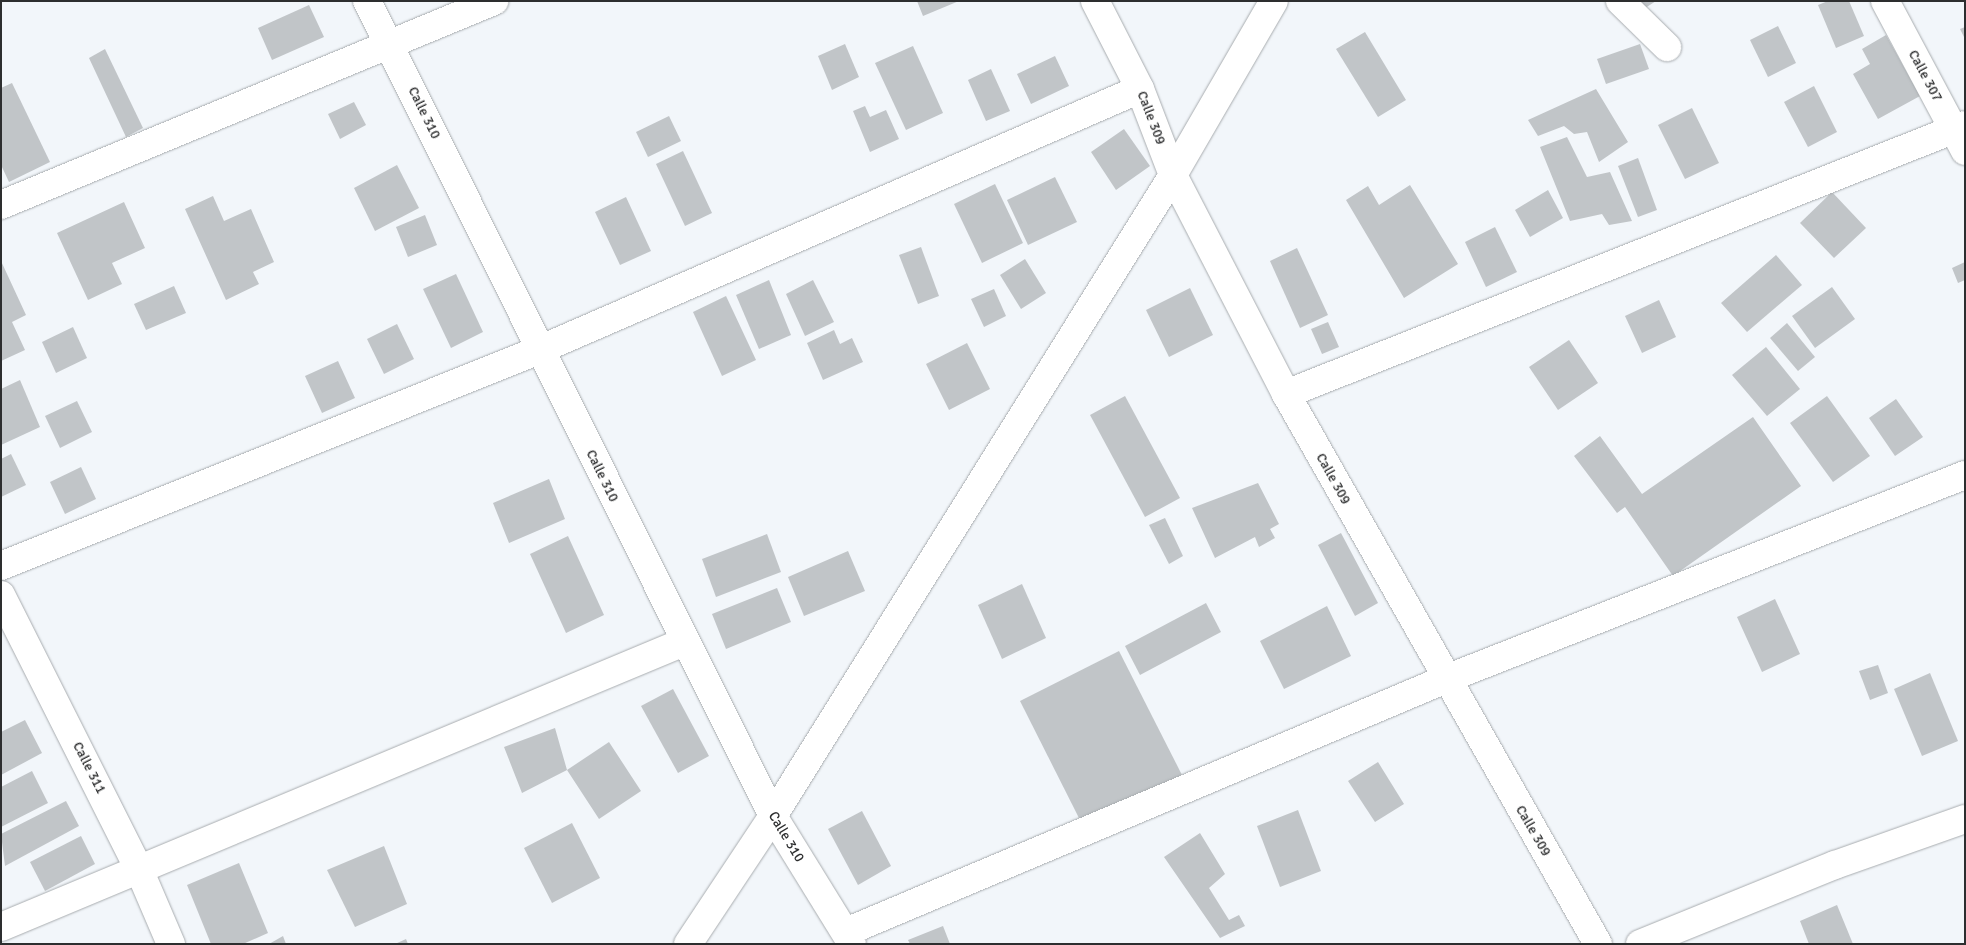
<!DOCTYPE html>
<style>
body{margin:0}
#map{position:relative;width:1966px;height:945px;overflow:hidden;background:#f2f6fa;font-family:Signika,sans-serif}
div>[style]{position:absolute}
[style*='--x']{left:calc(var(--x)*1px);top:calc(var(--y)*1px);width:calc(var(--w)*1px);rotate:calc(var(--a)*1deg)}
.building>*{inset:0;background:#c1c5c8}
.roads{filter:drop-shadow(0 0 1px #a8acaf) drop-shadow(0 0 1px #a8acaf)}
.minor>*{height:28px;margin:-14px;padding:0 14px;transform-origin:14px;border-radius:14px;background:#fff}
.tertiary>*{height:28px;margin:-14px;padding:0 14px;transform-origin:14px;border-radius:14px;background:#fff}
span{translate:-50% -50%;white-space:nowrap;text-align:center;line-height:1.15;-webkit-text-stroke:4.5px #fff;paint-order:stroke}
.street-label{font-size:14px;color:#2d2e2f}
.frame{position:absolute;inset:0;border:2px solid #2d2e2f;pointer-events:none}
</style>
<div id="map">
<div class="building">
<div style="clip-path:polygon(917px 1px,959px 1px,923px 16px)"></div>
<div style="clip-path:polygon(1632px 1px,1656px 1px,1639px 12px)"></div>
<div style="clip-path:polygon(1828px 1px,1849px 1px,1864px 36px,1836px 48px,1818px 5px)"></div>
<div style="clip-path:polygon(309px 5px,324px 37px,272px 60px,258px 28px)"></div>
<div style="clip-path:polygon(1778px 26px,1796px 63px,1768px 77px,1750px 40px)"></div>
<div style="clip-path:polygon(1965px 27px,1965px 39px,1960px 29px)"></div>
<div style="clip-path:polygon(1365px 32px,1406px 100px,1378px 117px,1336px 49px)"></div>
<div style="clip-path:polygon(1886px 35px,1920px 96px,1878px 119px,1853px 74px,1870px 64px,1862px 49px)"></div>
<div style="clip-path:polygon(845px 44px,859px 77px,832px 90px,818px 56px)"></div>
<div style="clip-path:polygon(1640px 44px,1649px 69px,1606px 84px,1597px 59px)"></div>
<div style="clip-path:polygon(913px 46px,943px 113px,906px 130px,875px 63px)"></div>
<div style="clip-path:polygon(105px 49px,143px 128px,126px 137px,89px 58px)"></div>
<div style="clip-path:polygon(1055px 56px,1069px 86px,1031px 104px,1017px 74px)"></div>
<div style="clip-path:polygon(991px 69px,1010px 111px,986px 121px,968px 80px)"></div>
<div style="clip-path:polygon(12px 83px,50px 162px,9px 182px,1px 165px,1px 88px)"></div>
<div style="clip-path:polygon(1814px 86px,1837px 132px,1808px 147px,1784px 102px)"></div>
<div style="clip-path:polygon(1596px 89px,1628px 142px,1599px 162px,1587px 132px,1574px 134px,1564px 126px,1538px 136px,1528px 120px)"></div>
<div style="clip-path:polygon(354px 102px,366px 125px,340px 139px,328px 114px)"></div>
<div style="clip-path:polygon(865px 106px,870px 117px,886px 110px,899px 139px,870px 152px,853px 111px)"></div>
<div style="clip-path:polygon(1692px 108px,1719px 163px,1685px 179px,1658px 125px)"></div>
<div style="clip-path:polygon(669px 116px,681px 141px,648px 157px,636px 132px)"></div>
<div style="clip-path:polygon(1124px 129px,1150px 166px,1116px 190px,1091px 152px)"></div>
<div style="clip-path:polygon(1567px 137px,1587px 177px,1610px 172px,1632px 221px,1609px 225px,1602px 214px,1570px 221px,1540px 147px)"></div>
<div style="clip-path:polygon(683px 151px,712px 213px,685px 226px,656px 164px)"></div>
<div style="clip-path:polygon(1638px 158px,1657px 210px,1638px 217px,1618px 166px)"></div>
<div style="clip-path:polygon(397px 165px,419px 208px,375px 231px,354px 188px)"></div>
<div style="clip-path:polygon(1055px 177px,1077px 222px,1028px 245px,1007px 200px)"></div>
<div style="clip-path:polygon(995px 184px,1023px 243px,982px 263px,954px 204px)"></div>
<div style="clip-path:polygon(1410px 185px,1458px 264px,1404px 298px,1346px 200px,1368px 186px,1379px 205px)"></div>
<div style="clip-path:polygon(1548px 190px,1563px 218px,1530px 237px,1515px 210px)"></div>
<div style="clip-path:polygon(1832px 192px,1866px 228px,1834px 258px,1800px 223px)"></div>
<div style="clip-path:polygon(213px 196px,224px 221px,251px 209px,274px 262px,253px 272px,259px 284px,226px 300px,185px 209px)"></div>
<div style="clip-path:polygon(626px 197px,651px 251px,620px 265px,595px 212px)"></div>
<div style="clip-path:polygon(124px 202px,145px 248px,112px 263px,122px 284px,88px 300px,57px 233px)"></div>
<div style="clip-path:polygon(425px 215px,437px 245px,408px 257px,396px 227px)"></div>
<div style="clip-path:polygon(1495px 227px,1517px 272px,1486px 287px,1465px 242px)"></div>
<div style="clip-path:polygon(921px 247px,939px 296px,918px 304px,899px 255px)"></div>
<div style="clip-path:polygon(1297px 248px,1328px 315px,1300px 328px,1270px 261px)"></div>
<div style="clip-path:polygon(1776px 255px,1802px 285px,1747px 332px,1721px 303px)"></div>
<div style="clip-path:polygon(1025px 259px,1046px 293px,1021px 309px,1000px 275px)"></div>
<div style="clip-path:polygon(1px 261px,26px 315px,12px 322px,25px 350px,1px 361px)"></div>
<div style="clip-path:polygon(1965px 262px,1965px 280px,1958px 283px,1952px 268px)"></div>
<div style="clip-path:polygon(456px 274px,483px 332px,451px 348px,423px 289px)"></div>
<div style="clip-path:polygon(769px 280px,791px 335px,759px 349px,736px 295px)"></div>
<div style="clip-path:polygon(813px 280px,834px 322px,805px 336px,786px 294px)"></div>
<div style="clip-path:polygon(174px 286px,186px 313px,146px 330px,134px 304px)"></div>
<div style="clip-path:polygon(1832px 287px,1855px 319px,1815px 348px,1792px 316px)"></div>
<div style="clip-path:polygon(1190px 288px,1213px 335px,1169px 357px,1146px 310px)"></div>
<div style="clip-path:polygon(994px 289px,1006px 316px,984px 327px,971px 299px)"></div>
<div style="clip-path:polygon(726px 296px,756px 360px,722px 376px,693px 312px)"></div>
<div style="clip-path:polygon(1659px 300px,1676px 337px,1642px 353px,1625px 316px)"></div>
<div style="clip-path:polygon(1328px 322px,1339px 347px,1322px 354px,1311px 329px)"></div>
<div style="clip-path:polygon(1787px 323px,1815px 357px,1798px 371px,1770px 338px)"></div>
<div style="clip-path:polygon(397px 324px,414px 359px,384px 374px,367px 339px)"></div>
<div style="clip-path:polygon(73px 327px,87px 358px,56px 373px,42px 342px)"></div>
<div style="clip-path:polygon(834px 330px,840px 344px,852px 338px,863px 362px,823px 380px,807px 343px)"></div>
<div style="clip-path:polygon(1569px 340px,1598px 383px,1558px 410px,1529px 367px)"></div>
<div style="clip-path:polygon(967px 343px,990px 389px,949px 410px,926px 364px)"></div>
<div style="clip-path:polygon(1766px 347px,1800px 389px,1767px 416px,1732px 375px)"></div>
<div style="clip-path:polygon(338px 361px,355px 398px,322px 413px,305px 376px)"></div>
<div style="clip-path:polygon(20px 380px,40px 427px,1px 445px,1px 389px)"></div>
<div style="clip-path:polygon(1125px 396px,1180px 498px,1145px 517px,1090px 415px)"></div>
<div style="clip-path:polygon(1827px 396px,1870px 456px,1833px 482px,1790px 423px)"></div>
<div style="clip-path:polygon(1896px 399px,1923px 437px,1895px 456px,1869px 418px)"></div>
<div style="clip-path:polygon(77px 401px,92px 432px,60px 448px,45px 416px)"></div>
<div style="clip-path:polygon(1753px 417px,1801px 486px,1673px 576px,1625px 507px,1617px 513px,1574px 456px,1600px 436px,1642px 494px)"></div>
<div style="clip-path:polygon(11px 454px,26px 485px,1px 497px,1px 459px)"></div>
<div style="clip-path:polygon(81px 467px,96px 499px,65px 514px,50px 482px)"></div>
<div style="clip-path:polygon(549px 479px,565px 519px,509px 543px,493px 503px)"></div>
<div style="clip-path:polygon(1258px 483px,1279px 524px,1270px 529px,1275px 538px,1259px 547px,1255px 537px,1215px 558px,1192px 508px)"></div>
<div style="clip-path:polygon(1165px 518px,1183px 556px,1169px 564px,1149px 525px)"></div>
<div style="clip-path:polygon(1341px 533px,1378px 603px,1355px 616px,1318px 545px)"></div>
<div style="clip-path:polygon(767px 534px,781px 572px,716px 597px,702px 559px)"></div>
<div style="clip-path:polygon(568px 536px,604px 615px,566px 633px,530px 554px)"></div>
<div style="clip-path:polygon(848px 551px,865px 591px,804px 616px,788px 577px)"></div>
<div style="clip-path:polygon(1022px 584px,1046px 638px,1002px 659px,978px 605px)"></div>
<div style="clip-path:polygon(777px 588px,791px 622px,726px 649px,712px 614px)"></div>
<div style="clip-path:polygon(1775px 599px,1800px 654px,1762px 672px,1737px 617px)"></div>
<div style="clip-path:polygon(1206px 603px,1221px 632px,1140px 675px,1125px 646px)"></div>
<div style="clip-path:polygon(1327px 606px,1351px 656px,1284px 689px,1260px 641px)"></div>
<div style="clip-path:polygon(1119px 651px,1182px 775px,1083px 826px,1020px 701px)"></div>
<div style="clip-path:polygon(1878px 665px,1888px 693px,1870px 700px,1859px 671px)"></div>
<div style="clip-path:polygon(1930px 673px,1958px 741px,1922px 756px,1894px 689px)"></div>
<div style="clip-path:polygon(673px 689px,709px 756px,678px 773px,641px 706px)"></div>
<div style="clip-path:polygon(25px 720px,42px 753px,1px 775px,1px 732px)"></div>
<div style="clip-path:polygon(555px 728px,567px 770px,609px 742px,641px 791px,599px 819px,567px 770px,522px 793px,504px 747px)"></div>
<div style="clip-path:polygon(1378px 762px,1404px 804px,1375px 822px,1348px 781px)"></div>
<div style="clip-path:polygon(32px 771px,48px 803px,1px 827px,1px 787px)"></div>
<div style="clip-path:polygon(66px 801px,79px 826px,5px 866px,1px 834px)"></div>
<div style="clip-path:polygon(1298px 810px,1321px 871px,1280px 887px,1257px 826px)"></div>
<div style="clip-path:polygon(862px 811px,891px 866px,858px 885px,828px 829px)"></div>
<div style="clip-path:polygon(572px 823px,600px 878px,552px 903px,524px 848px)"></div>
<div style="clip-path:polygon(1200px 833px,1225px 874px,1209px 888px,1229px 920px,1239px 915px,1245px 926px,1220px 938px,1164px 857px)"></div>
<div style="clip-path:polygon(81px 836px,95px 864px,45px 891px,30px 862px)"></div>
<div style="clip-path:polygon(384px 846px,407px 904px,355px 927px,327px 870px)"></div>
<div style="clip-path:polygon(239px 863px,268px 933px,243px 944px,211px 944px,187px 885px)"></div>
<div style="clip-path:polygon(1837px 905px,1853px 944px,1809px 944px,1800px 921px)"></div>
<div style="clip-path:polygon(943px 926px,950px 944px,910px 944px,908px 940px)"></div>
<div style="clip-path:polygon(283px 936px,286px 944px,269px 944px)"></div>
<div style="clip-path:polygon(406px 939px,408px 944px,395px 944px)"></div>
</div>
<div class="roads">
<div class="minor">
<div style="--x:367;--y:1;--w:911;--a:63.52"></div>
<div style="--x:773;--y:816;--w:150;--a:58.3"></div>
<div style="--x:1620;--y:1;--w:66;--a:44.4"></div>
<div style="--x:1;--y:205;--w:534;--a:-22.48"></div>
<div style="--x:1286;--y:394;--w:730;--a:-21.61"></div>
<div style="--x:1;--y:566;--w:580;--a:-21.87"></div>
<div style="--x:539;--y:350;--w:655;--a:-23.47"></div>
<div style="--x:1;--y:927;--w:740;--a:-22.65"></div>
<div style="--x:846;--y:932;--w:651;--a:-22.86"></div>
<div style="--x:1446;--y:679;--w:558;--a:-21.46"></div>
<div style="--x:688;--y:944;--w:154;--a:-56.4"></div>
<div style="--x:773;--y:816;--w:756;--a:-58.03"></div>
<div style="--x:1173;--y:175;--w:201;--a:-59.9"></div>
<div style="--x:1640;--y:944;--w:210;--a:-22.1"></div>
<div style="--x:1835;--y:865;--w:138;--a:-19.5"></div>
</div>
<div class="tertiary">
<div style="--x:1095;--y:1;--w:99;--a:62.9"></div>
<div style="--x:1140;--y:89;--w:92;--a:69"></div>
<div style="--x:1173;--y:175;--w:246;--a:62.7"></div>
<div style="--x:1286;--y:394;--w:632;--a:60.43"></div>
<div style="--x:1885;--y:1;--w:170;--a:61.9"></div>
<div style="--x:1;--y:595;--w:305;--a:63.3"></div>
<div style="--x:138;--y:867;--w:84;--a:66.8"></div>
</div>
</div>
<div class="street-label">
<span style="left:1925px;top:76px;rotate:62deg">Calle 307</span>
<span style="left:424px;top:113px;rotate:64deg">Calle 310</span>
<span style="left:1151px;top:118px;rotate:69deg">Calle 309</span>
<span style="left:602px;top:476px;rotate:64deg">Calle 310</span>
<span style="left:1333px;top:479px;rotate:61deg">Calle 309</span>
<span style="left:89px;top:768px;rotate:63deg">Calle 311</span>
<span style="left:1533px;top:831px;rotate:60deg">Calle 309</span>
<span style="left:786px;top:837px;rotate:59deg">Calle 310</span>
</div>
<div class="frame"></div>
</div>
